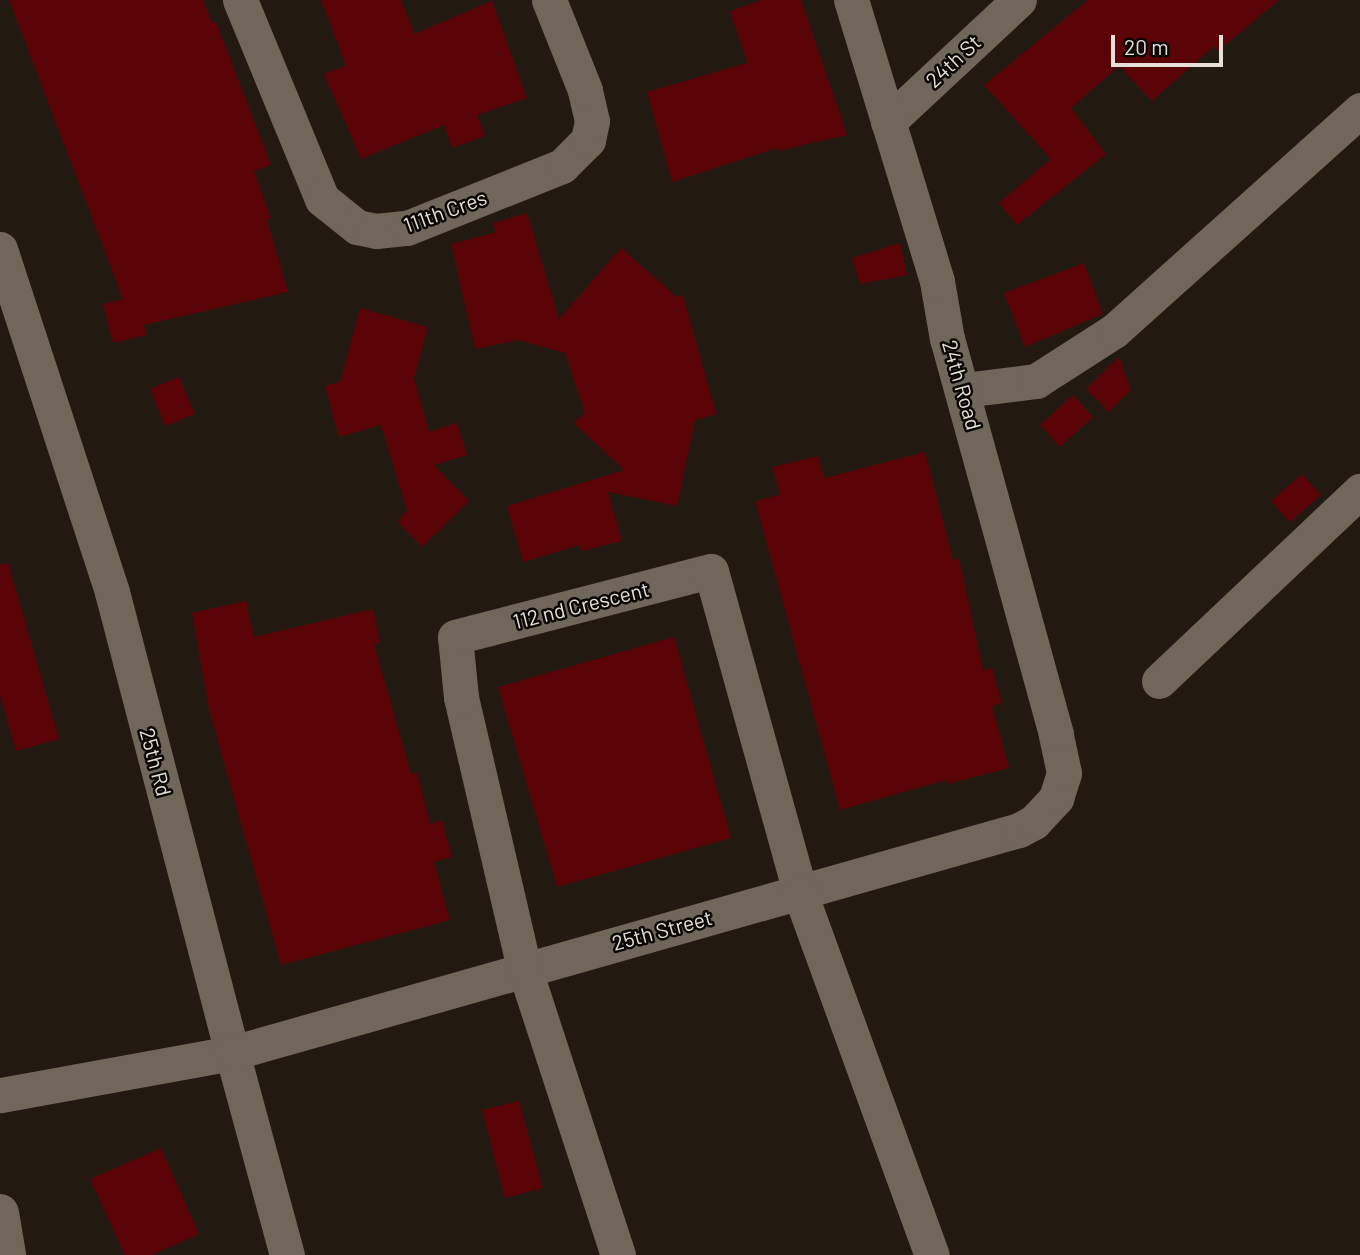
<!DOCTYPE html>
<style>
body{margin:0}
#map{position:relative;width:1360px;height:1255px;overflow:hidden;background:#221a11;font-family:Barlow,sans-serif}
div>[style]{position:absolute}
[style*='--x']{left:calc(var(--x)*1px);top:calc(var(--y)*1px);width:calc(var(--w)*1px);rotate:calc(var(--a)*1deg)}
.building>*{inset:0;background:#5b0407}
.minor>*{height:35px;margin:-17.5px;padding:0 17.5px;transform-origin:17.5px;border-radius:17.5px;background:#70665a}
.tertiary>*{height:38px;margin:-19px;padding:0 19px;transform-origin:19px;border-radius:19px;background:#70665a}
span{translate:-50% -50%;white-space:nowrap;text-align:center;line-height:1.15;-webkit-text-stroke:5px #090603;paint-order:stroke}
.street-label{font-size:21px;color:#e6e0d9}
.scale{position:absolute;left:1111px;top:35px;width:112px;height:32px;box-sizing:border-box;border:4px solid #e6e0d9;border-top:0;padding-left:9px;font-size:21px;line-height:24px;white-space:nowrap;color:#e6e0d9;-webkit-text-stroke:5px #090603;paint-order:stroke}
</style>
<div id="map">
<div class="building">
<div style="clip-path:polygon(9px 0,203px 0,212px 23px,216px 22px,271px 165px,254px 171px,271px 218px,267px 220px,288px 292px,144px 325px,146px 335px,113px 343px,103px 304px,123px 299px)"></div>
<div style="clip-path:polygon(321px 0,401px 0,414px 34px,492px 1px,527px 98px,477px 115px,485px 136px,452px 148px,444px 125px,361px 159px,324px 74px,346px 66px)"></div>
<div style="clip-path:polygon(762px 0,801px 0,847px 135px,777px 151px,777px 148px,672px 182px,647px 92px,747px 63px,730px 11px)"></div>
<div style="clip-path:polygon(1088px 0,1279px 0,1218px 51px,1214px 46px,1152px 101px,1119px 66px,1071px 108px,1106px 154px,1017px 225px,999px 203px,1051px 159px,984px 85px)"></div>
<div style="clip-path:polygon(527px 213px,559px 319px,621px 248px,677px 297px,683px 295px,716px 414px,695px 420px,677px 506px,608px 492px,622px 541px,581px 551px,580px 545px,523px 562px,507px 506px,624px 470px,574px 423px,585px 413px,565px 353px,518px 340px,475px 349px,451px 244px,496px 232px,493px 223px)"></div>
<div style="clip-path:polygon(900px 243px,907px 275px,860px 284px,852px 258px)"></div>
<div style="clip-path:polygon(1084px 263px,1103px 314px,1025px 347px,1004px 293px)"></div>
<div style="clip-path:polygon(360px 308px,428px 327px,414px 378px,429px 432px,457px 423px,467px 455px,434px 465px,469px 501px,422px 547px,397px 521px,407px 511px,381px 425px,339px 437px,325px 386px,340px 382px)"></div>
<div style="clip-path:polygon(1119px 357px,1131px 390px,1109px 412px,1086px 389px)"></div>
<div style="clip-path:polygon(179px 377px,195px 414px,165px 426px,150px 389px)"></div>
<div style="clip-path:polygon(1073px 395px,1093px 417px,1060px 447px,1040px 425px)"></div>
<div style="clip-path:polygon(925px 452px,953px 560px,959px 559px,983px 670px,992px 668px,1002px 703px,992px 706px,1009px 768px,947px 784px,946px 780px,840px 810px,755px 501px,780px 495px,772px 467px,818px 456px,824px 478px)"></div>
<div style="clip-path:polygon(1302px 474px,1321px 495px,1290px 522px,1271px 501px)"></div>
<div style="clip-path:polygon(8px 563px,59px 739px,16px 751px,0 695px,0 565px)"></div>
<div style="clip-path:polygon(246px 601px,254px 637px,373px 609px,380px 643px,374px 644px,411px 774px,417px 772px,430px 824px,442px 820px,452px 857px,434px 862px,450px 920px,281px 965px,209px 710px,192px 613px)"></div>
<div style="clip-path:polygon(674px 637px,731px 838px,557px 887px,498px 687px)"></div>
<div style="clip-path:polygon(519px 1101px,543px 1188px,505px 1198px,482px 1110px)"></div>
<div style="clip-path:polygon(161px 1148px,199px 1234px,152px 1255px,125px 1255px,90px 1179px)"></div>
</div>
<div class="minor">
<div style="--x:240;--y:0;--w:215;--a:67.6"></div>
<div style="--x:322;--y:199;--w:45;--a:38.7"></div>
<div style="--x:357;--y:227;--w:19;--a:12"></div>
<div style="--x:376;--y:231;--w:31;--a:-6"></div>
<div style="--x:407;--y:228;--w:167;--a:-21.8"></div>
<div style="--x:562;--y:166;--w:37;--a:-45"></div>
<div style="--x:588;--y:140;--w:19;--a:-78"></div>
<div style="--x:592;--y:121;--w:32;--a:-103"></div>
<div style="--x:585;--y:90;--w:97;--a:-111.8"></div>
<div style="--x:888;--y:122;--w:179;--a:-43"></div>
<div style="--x:0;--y:249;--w:361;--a:71.9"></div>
<div style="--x:112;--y:592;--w:476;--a:75.4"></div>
<div style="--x:232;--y:1053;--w:236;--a:169.7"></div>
<div style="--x:964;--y:390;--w:73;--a:-7.1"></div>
<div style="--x:1036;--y:381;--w:93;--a:-32.7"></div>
<div style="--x:1114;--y:331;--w:331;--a:-41.9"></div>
<div style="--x:1159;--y:681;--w:277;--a:-43.4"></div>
<div style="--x:287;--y:1255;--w:209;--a:-105.2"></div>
<div style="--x:232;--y:1053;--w:818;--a:-15.82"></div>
<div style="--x:1019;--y:830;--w:17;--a:-28"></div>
<div style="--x:1034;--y:822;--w:33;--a:-47"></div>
<div style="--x:1056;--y:798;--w:26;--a:-72"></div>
<div style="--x:1064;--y:773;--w:40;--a:-102"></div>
<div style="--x:1056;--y:734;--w:410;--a:-105.4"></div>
<div style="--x:947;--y:339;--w:59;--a:-99.8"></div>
<div style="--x:937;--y:281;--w:294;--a:-107"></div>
<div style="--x:618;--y:1255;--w:302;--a:-108.1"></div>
<div style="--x:524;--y:968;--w:278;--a:-103.1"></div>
<div style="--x:461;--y:697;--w:60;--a:-95.7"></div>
<div style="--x:455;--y:637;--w:264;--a:-14.5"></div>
<div style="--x:711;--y:571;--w:334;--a:74.5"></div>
<div style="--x:800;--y:893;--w:385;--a:70"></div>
</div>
<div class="tertiary">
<div style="--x:0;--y:1213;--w:43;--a:80.5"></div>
</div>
<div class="street-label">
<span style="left:953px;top:61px;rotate:-43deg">24th St</span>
<span style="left:445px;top:211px;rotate:-20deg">111th Cres</span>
<span style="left:962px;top:385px;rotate:74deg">24th Road</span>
<span style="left:581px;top:605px;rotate:-14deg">112 nd Crescent</span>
<span style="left:156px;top:762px;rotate:75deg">25th Rd</span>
<span style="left:662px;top:930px;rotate:-15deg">25th Street</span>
</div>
<div class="scale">20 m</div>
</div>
